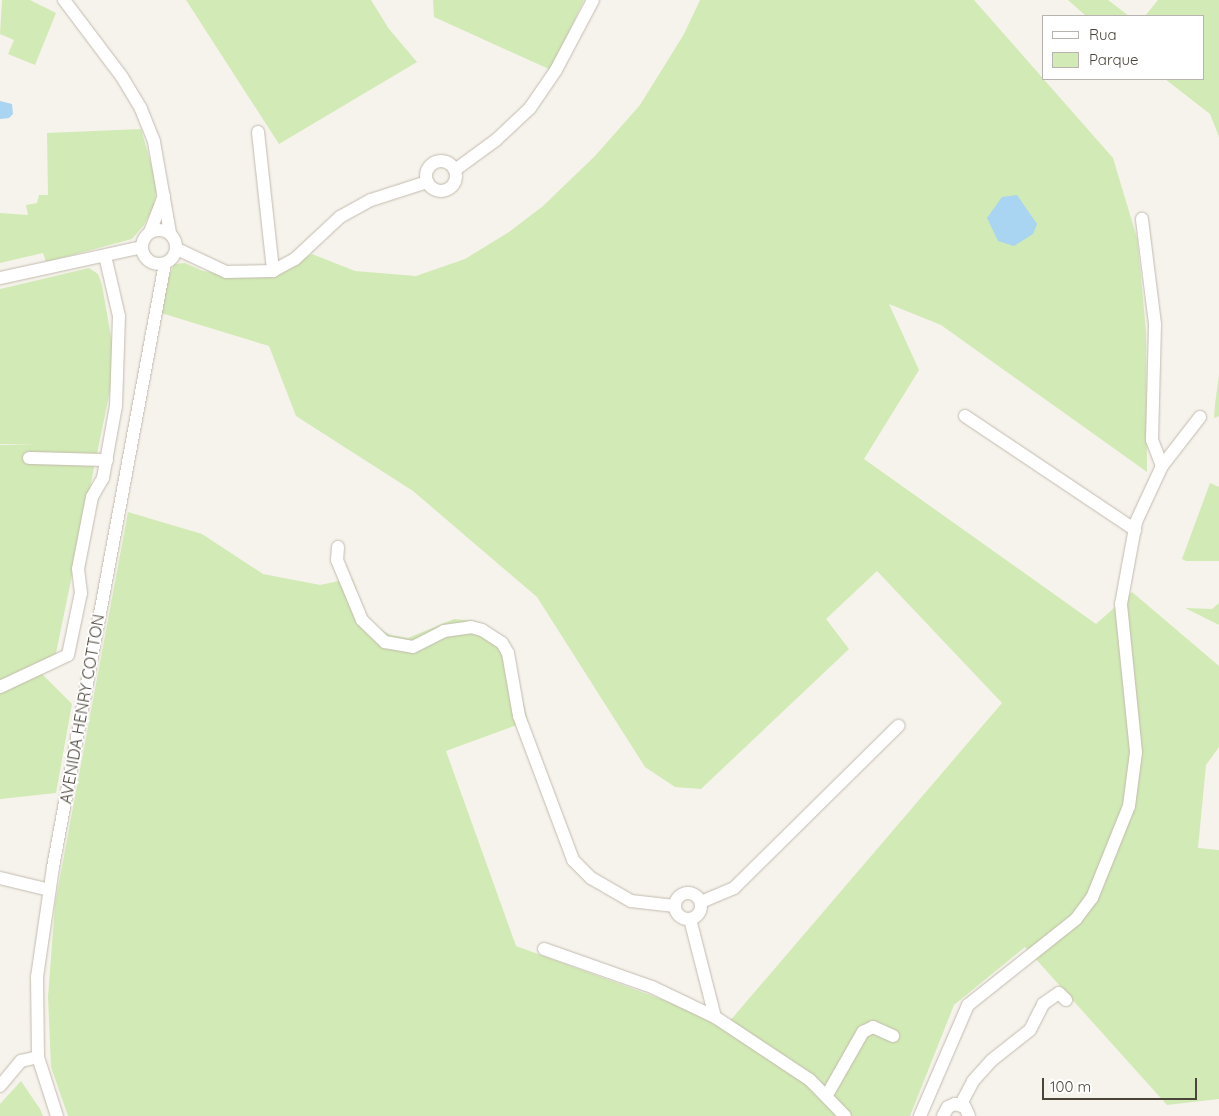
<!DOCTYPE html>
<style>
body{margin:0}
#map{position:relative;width:1219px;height:1116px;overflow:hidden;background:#f6f3ec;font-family:Quicksand,sans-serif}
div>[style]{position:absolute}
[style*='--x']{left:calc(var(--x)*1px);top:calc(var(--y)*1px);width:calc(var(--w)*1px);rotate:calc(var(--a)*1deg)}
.green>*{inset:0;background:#d2eab5}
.water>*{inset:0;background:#a9d4f2}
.roads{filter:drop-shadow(0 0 1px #c2bbae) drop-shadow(0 0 1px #c2bbae)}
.minor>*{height:12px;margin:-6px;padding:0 6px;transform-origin:6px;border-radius:6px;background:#fff}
.minor>.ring{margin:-6px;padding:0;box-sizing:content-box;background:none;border:12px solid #fff;border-radius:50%}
span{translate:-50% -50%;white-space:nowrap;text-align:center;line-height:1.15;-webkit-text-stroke:4px #fff;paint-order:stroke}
.street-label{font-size:16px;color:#4b4439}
.legend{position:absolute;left:1042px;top:15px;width:162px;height:65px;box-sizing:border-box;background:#fff;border:1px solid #b7b4b0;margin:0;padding:6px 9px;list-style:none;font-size:15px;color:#4b4439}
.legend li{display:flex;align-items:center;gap:10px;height:25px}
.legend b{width:25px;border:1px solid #b7b4b0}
.scale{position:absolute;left:1042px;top:1078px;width:155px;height:22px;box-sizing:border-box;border:2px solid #4b4439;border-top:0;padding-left:6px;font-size:15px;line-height:18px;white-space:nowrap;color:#4b4439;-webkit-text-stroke:4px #fff;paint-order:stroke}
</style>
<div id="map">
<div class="green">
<div style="clip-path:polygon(2px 0,30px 0,56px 13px,35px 65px,8px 54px,14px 40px,0 34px)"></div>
<div style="clip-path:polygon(186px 0,371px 0,389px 29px,417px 62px,279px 144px)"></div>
<div style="clip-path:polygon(433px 0,584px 0,551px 70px,434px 17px)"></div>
<div style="clip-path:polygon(700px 0,974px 0,1113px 158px,1137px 238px,1141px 276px,1146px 332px,1147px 472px,941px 325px,889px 304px,919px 370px,864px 459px,1096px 624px,1132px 592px,1219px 666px,1219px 747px,1206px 765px,1198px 848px,1219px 850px,1219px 1099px,1167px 1105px,1025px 947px,954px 1005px,910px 1116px,68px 1116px,51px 1067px,48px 997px,55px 904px,128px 512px,202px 534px,263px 574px,320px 585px,352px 578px,363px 608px,373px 626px,391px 635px,408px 638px,454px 619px,475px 621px,508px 641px,528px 721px,446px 751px,516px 946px,680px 1006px,723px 1029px,1002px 703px,877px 571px,826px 619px,849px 649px,701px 789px,675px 787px,645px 767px,537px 597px,413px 491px,296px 416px,269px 346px,161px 313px,166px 283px,174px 264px,185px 263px,203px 271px,230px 275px,276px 275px,312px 254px,355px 271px,416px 276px,465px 259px,509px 232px,543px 206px,595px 156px,640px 105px,684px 34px)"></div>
<div style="clip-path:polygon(1068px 0,1108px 0,1129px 16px,1086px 16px)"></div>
<div style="clip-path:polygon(1158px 0,1219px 0,1219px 137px,1210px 114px,1165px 79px,1203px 79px,1203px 16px,1145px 16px)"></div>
<div style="clip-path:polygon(141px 129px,157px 185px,154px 206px,144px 225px,132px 239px,46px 262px,43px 253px,0 263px,0 213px,28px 215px,26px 205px,37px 203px,39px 195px,48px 195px,47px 133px)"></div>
<div style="clip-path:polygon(89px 268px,98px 274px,102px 285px,115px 360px,113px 376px,55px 658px,37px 669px,72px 704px,56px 793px,0 799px,0 445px,38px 444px,0 444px,0 289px)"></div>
<div style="clip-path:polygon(1219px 375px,1219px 416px,1214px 418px,1215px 404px)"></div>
<div style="clip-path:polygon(1210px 483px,1219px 487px,1219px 561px,1186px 561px,1182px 559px)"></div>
<div style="clip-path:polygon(1219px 603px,1219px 625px,1185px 608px,1212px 609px)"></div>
<div style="clip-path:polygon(21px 1081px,40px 1109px,43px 1116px,0 1116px,0 1104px)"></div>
</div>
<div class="water">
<div style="clip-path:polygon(0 101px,12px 104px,13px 114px,9px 118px,0 119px)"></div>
<div style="clip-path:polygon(1017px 195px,1037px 224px,1033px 234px,1014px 246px,998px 241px,987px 218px,1002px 197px)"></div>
</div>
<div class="roads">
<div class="minor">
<div style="--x:64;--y:0;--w:96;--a:53"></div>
<div style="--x:122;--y:77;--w:37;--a:59"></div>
<div style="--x:141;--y:109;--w:35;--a:68"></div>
<div style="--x:154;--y:142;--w:92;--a:80"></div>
<div style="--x:258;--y:132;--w:140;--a:83.8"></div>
<div class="ring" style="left:426px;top:161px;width:18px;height:18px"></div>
<div style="--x:455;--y:170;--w:51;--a:-36.2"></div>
<div style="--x:496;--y:140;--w:47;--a:-43.3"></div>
<div style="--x:530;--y:108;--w:46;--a:-55.6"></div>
<div style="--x:556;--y:70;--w:79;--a:-62.1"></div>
<div class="ring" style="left:142px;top:230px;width:22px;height:22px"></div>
<div style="--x:150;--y:232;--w:39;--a:-69"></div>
<div style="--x:177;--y:249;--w:54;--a:25.1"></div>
<div style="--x:226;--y:272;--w:47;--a:-1.2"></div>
<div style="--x:273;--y:271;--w:25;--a:-29"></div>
<div style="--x:295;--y:259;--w:62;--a:-43"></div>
<div style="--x:340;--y:217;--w:35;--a:-29"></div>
<div style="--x:371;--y:200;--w:59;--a:-17.8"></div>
<div style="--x:0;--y:278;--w:145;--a:-12.3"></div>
<div style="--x:965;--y:416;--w:205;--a:33.8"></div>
<div style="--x:29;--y:458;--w:78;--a:1.5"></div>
<div style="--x:1162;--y:466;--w:62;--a:-52.2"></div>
<div style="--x:338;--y:547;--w:13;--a:94"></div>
<div style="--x:337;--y:560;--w:65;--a:67.4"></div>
<div style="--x:362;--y:620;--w:32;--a:44"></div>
<div style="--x:385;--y:642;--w:28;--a:10"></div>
<div style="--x:413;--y:647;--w:35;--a:-27"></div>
<div style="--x:444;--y:631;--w:27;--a:-8"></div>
<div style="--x:471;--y:627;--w:11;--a:15"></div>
<div style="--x:482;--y:630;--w:24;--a:33"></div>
<div style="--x:502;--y:643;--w:12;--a:59"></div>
<div style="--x:508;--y:653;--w:64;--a:80.1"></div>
<div style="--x:519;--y:716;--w:154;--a:69.4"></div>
<div style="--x:573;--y:860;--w:25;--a:45"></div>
<div style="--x:591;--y:878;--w:46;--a:29.9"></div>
<div style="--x:631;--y:901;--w:44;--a:6.5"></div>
<div style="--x:0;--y:687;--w:75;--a:-25.2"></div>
<div style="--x:68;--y:655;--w:63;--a:-78.2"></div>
<div style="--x:81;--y:593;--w:24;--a:-97"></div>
<div style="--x:78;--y:569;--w:73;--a:-79"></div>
<div style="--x:92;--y:497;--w:22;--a:-60"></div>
<div style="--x:103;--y:478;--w:73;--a:-79.8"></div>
<div style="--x:116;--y:406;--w:90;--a:-88.1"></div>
<div style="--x:119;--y:316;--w:62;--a:-103.1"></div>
<div style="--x:0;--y:878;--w:51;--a:13.5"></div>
<div class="ring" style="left:675px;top:893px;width:14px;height:14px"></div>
<div style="--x:701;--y:902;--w:36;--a:-23"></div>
<div style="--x:734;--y:888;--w:231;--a:-44.6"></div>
<div style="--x:690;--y:919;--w:101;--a:75.7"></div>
<div style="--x:544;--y:949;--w:114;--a:19.4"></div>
<div style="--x:652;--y:987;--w:70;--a:25.5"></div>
<div style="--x:715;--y:1017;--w:114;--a:33.6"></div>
<div style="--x:810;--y:1080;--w:50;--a:45.8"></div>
<div style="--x:0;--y:1086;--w:33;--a:-50"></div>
<div style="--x:21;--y:1061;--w:17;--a:-13"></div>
<div style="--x:827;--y:1095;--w:73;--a:-60.3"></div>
<div style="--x:863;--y:1032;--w:11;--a:-27"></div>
<div style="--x:873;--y:1027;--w:22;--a:24"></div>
<div style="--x:961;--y:1104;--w:26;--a:-62"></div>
<div style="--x:973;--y:1081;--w:28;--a:-48"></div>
<div style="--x:992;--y:1060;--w:48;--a:-38.3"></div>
<div style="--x:1030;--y:1030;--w:29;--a:-63"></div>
<div style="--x:1043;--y:1004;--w:19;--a:-35"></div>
<div style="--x:1059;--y:993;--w:10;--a:45"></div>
<div style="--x:57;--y:1116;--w:62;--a:-107.9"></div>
<div style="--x:38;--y:1057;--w:80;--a:-90.7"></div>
<div style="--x:37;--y:977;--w:111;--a:-81.7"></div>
<div style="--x:53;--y:867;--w:614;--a:-79.49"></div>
<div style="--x:920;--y:1116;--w:121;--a:-66.6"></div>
<div style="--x:968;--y:1005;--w:138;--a:-38.5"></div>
<div style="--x:1076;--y:919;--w:26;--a:-53"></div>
<div style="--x:1092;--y:898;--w:99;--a:-68.1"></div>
<div style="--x:1129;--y:806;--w:54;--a:-82.6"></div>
<div style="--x:1136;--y:752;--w:149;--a:-95.8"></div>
<div style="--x:1121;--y:604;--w:83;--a:-79.6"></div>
<div style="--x:1136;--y:522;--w:62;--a:-65.1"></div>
<div style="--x:1162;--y:466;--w:28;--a:-111"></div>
<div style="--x:1152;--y:440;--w:116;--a:-88.5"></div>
<div style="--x:1155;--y:324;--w:106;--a:-97.1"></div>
<div style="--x:943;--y:1116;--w:10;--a:-61"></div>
<div style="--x:948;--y:1107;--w:8;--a:-23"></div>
<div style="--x:955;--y:1104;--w:10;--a:17"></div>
<div style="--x:965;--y:1107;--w:10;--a:66"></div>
</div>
</div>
<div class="street-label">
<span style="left:82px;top:709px;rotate:-80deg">AVENIDA HENRY COTTON</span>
</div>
<ul class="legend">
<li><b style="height:6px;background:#fff"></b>Rua</li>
<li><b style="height:14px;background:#d2eab5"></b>Parque</li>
</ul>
<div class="scale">100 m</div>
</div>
